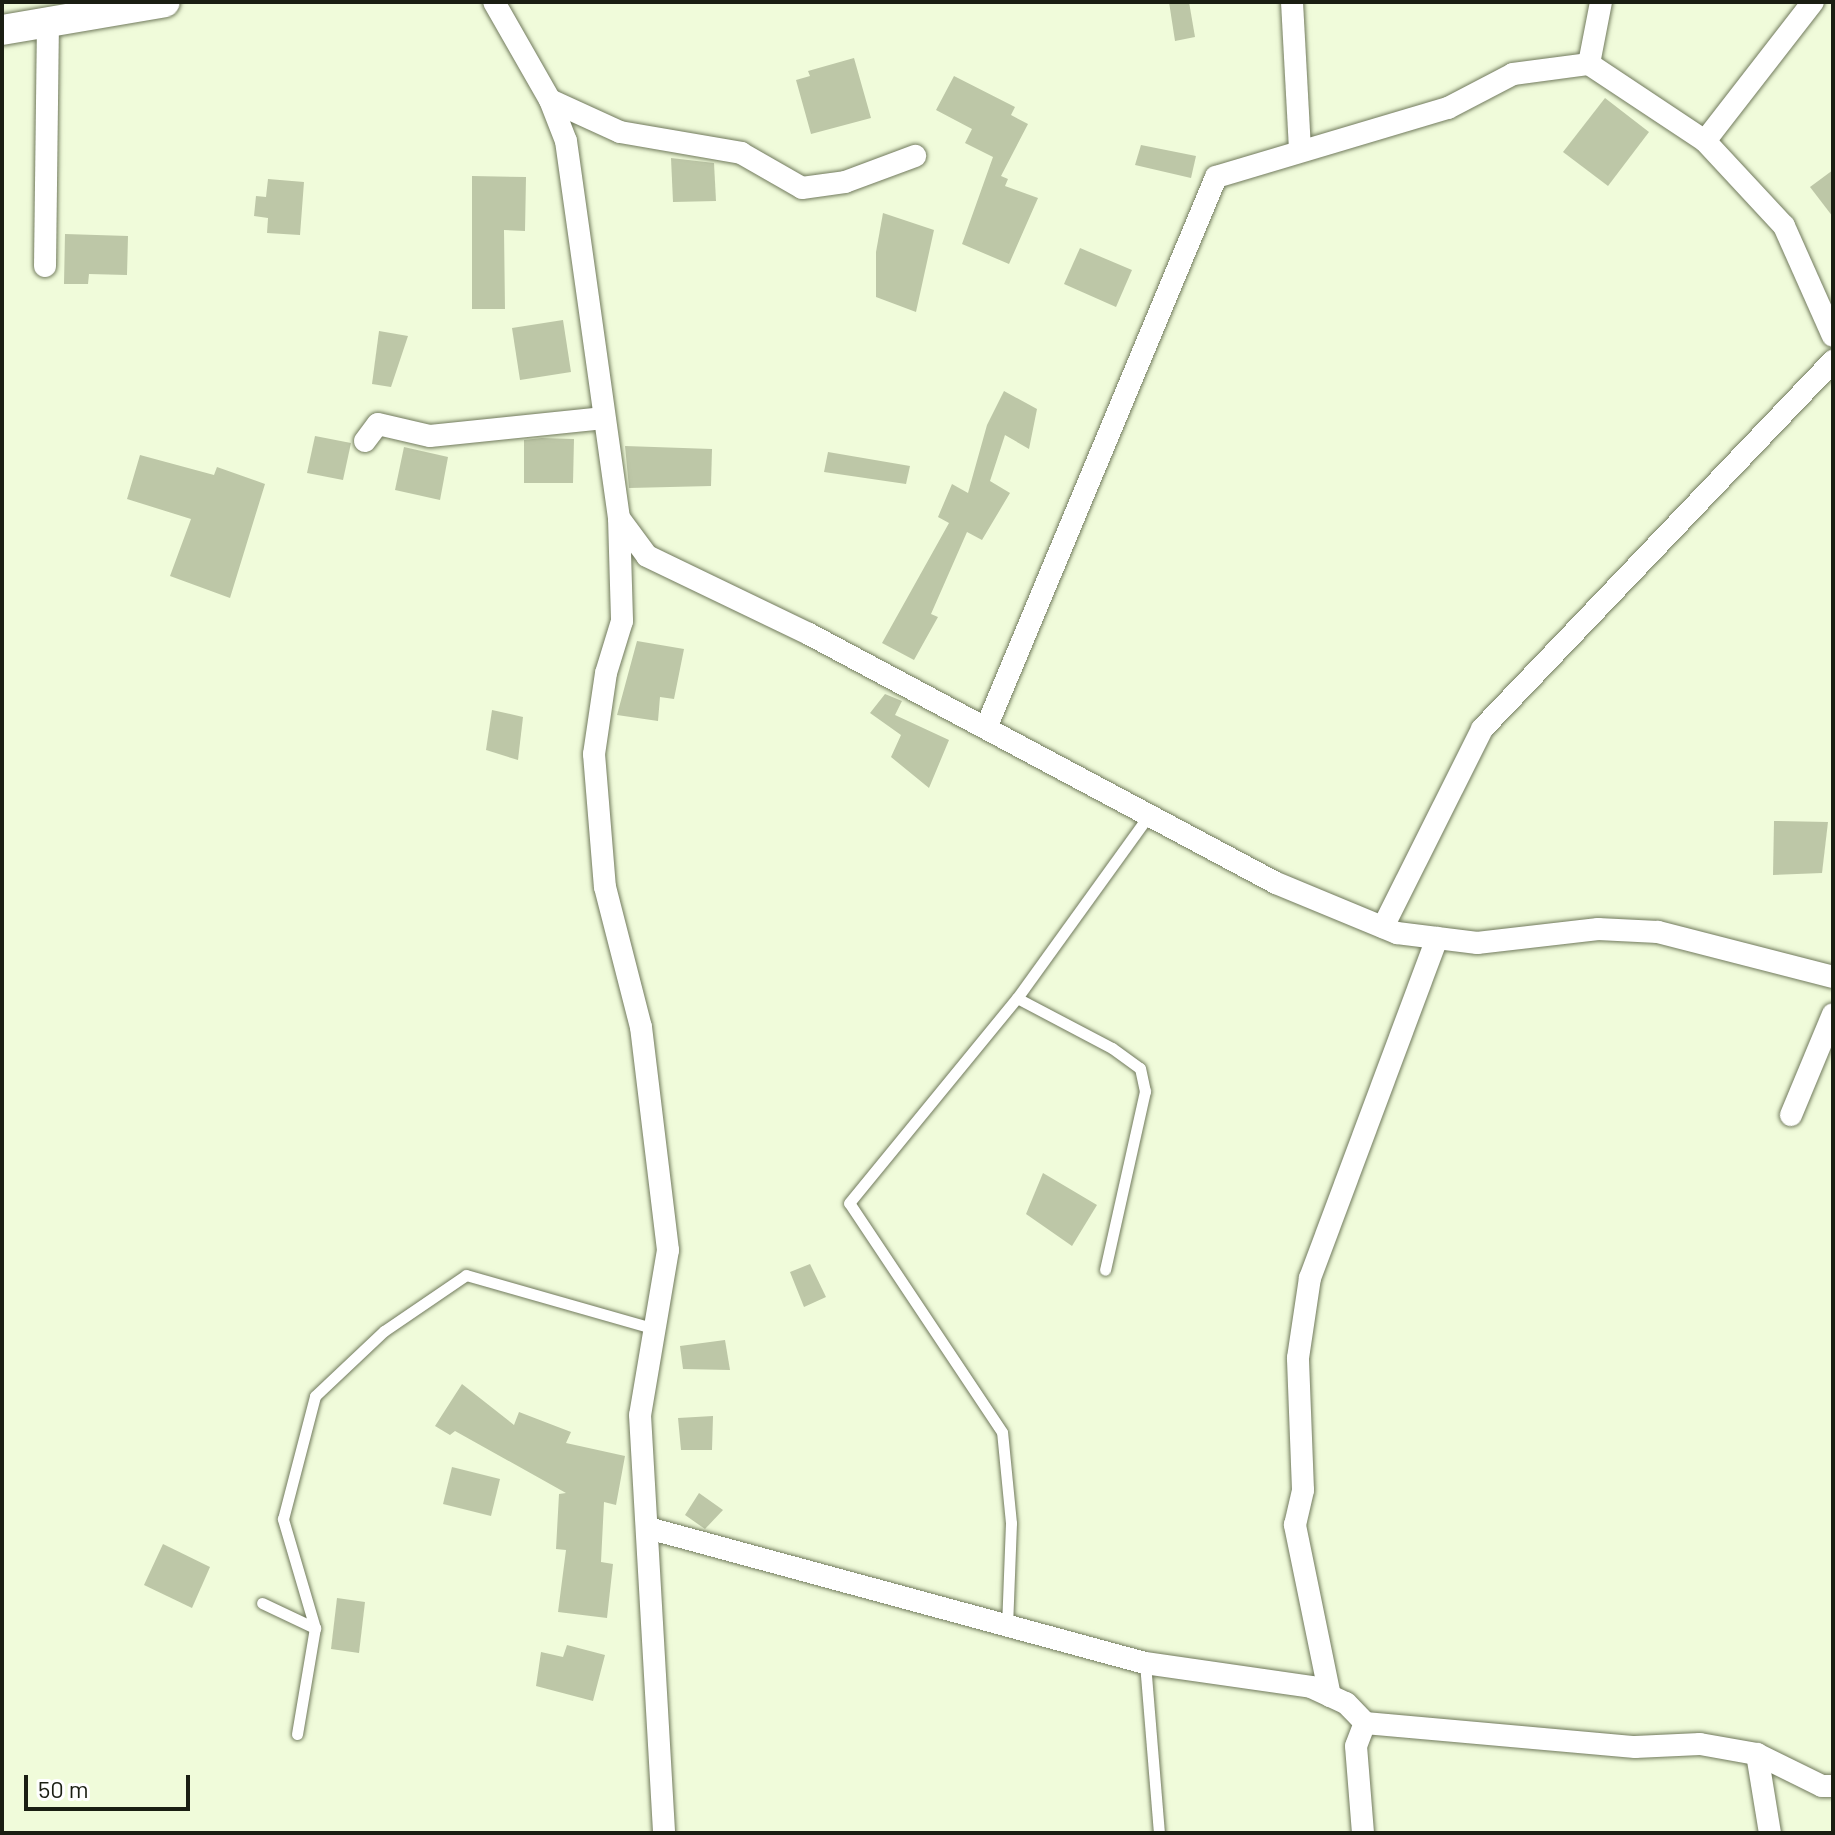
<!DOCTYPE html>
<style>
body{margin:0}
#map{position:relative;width:1835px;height:1835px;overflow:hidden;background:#f0fbda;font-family:Barlow,sans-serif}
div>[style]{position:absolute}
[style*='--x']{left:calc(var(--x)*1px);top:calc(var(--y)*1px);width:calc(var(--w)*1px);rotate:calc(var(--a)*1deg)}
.building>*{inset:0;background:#bdc7a7}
.roads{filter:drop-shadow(0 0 2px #717a5d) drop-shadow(0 0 2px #717a5d)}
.lane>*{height:11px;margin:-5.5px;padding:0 5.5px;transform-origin:5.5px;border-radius:5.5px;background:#fff}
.street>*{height:22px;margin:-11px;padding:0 11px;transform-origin:11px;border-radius:11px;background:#fff}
.secondary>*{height:30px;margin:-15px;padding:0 15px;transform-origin:15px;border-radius:15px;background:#fff}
span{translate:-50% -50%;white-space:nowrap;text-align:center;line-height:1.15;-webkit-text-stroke:8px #fff;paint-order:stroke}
.frame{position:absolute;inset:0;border:4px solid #1a1e12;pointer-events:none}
.scale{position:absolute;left:24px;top:1775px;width:166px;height:36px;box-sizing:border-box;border:4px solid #1a1e12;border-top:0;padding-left:10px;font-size:24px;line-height:28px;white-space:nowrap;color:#1a1e12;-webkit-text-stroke:6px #fff;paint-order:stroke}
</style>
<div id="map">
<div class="building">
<div style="clip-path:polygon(1169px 2px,1189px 2px,1195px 37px,1175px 41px)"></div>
<div style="clip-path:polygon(854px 58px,871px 118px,811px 134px,796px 80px,810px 76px,808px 71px)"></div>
<div style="clip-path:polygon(954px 76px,1015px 107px,1011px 115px,1028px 124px,1001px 176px,1008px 179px,1005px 186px,1038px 198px,1009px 264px,962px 244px,993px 157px,965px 143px,972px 129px,936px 110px)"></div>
<div style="clip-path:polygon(1605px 98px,1649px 132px,1608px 186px,1563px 152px)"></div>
<div style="clip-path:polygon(1141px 145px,1196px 156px,1191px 178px,1135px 165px)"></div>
<div style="clip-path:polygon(671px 158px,714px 163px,716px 201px,673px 202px)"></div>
<div style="clip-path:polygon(1833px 170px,1833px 217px,1810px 187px)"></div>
<div style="clip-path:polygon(472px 176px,526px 177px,525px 231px,504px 230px,505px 309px,472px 309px)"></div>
<div style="clip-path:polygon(268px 179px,304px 182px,300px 235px,267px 233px,268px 218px,254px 216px,256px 196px,266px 197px)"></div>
<div style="clip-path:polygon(883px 213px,934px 230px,916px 312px,876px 297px,876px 252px)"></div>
<div style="clip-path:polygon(65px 234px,128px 236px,127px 275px,89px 274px,88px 284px,64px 284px)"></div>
<div style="clip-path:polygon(1080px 248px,1132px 270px,1116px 307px,1064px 284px)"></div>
<div style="clip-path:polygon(563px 320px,571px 372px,520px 380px,512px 328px)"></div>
<div style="clip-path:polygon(379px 331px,408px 336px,391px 387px,372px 384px)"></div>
<div style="clip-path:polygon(1004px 391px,1037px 409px,1029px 449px,1005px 435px,990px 481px,1010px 493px,982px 540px,967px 532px,931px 614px,938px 617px,914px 660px,882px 643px,949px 523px,938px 517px,952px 484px,968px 493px,987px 425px)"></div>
<div style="clip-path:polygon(315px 436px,351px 443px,343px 480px,307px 473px)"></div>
<div style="clip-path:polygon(542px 438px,574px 439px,573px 483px,524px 483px,524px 440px)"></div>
<div style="clip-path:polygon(625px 446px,712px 449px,711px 486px,629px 488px)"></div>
<div style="clip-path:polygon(404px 447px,448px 457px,440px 500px,395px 490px)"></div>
<div style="clip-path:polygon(828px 452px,910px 466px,906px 484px,824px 472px)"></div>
<div style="clip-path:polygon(140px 455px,214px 475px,217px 467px,265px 484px,230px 598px,170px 576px,191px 519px,127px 499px)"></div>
<div style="clip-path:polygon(637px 641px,684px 649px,674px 699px,660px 697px,658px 721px,617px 715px)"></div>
<div style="clip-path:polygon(885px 694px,902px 701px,895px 715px,949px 740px,929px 788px,891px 757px,901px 735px,870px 713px)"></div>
<div style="clip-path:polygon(492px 710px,523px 717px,518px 760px,486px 750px)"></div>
<div style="clip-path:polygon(1774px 821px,1828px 822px,1822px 873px,1773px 875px)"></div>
<div style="clip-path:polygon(1043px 1173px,1097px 1205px,1072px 1246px,1026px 1214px)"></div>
<div style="clip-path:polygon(810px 1264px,826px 1297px,804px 1307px,790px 1272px)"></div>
<div style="clip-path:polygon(725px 1340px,730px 1370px,683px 1369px,680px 1346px)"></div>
<div style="clip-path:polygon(462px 1384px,514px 1425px,519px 1412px,571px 1432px,566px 1443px,625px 1456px,616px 1505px,604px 1502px,601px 1562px,613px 1564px,607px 1618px,558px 1612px,566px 1550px,556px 1549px,559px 1494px,566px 1493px,455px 1431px,450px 1435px,435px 1426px)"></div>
<div style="clip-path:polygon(713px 1416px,712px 1450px,681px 1450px,678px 1418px)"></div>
<div style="clip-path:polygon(452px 1467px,500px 1479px,491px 1516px,443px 1504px)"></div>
<div style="clip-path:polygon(699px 1493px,723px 1510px,705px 1529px,685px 1515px)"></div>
<div style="clip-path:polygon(163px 1544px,210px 1567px,192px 1608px,144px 1585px)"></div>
<div style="clip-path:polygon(337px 1598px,365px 1602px,359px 1653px,331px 1649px)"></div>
<div style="clip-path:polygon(567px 1645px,605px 1655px,593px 1701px,536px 1686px,541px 1652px,563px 1657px)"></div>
</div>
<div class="roads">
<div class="lane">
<div style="--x:1017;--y:998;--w:107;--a:27.8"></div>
<div style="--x:1112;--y:1048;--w:34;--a:36"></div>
<div style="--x:1140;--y:1068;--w:24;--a:78"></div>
<div style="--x:1145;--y:1091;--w:183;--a:102.6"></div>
<div style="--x:262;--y:1603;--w:59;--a:25.3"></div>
<div style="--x:315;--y:1628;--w:114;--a:-106.4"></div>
<div style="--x:283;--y:1519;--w:127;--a:-75.4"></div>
<div style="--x:315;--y:1396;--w:95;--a:-43.3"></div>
<div style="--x:384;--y:1331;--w:99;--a:-34.3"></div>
<div style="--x:466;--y:1275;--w:197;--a:15.9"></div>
<div style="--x:1007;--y:1627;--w:104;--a:-87.8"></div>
<div style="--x:1011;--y:1523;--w:91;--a:-95.6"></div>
<div style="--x:1002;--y:1432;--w:275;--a:-123.7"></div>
<div style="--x:849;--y:1203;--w:265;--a:-50.7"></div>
<div style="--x:1017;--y:998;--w:226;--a:-54.2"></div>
<div style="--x:1145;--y:1663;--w:171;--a:85.3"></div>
<div style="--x:297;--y:1734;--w:108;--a:-80.4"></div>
</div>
<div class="street">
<div style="--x:494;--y:2;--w:113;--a:60.3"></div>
<div style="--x:550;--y:100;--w:44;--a:68.7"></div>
<div style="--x:566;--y:141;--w:381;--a:82"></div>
<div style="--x:619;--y:518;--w:47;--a:53.6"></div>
<div style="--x:647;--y:556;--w:180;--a:25.7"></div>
<div style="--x:809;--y:634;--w:529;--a:28.07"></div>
<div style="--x:1276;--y:883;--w:131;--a:22.5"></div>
<div style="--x:1397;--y:933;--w:81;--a:7.1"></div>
<div style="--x:1477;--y:943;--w:122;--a:-6.6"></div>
<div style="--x:1598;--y:929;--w:60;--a:2.9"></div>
<div style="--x:1658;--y:932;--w:181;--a:14.4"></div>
<div style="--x:1292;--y:2;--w:148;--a:86.9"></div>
<div style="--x:1601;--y:2;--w:63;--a:101"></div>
<div style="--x:1589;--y:64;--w:139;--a:33.6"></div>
<div style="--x:1705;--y:141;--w:116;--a:47.1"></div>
<div style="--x:1784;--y:226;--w:120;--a:66"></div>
<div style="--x:550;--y:100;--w:77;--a:24.6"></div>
<div style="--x:620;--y:132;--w:123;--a:9.8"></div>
<div style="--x:741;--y:153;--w:70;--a:29.8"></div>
<div style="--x:802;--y:188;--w:43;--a:-7.9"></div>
<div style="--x:845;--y:182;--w:75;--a:-20.4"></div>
<div style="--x:1705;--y:141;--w:176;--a:-52.2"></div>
<div style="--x:45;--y:266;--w:244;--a:-89.3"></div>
<div style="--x:365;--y:441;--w:21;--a:-53"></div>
<div style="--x:378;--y:424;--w:53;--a:13"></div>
<div style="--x:430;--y:436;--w:175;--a:-5.9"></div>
<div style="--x:619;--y:518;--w:103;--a:88.3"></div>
<div style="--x:622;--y:621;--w:54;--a:107.1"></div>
<div style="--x:606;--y:673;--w:82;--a:98.4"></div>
<div style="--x:594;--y:754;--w:133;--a:85.3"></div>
<div style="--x:605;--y:887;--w:145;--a:75.6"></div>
<div style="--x:641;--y:1027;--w:225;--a:83.1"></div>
<div style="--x:668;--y:1250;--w:167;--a:99.6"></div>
<div style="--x:640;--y:1415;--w:419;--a:86.7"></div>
<div style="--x:986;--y:728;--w:597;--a:-67.34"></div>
<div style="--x:1216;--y:177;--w:242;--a:-16.6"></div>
<div style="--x:1448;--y:108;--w:73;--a:-27.6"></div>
<div style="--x:1513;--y:74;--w:77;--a:-7.5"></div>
<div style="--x:1383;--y:927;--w:221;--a:-63.4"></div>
<div style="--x:1482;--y:729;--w:509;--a:-46.35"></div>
<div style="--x:1791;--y:1115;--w:109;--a:-67.4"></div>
<div style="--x:648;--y:1528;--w:515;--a:15.2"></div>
<div style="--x:1145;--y:1663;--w:168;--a:8.2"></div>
<div style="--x:1311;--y:1687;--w:38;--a:25"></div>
<div style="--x:1346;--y:1703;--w:28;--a:46"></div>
<div style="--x:1330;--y:1696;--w:175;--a:-101.6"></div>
<div style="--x:1295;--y:1525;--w:36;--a:-77"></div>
<div style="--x:1303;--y:1490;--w:132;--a:-92.2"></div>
<div style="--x:1298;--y:1358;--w:81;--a:-81.5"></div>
<div style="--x:1310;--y:1278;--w:363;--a:-69.5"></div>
<div style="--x:1757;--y:1754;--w:80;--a:80.7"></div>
<div style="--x:1363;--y:1833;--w:87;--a:-94.6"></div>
<div style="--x:1356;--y:1746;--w:25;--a:-69"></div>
<div style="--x:1365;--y:1723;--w:271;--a:5.1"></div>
<div style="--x:1635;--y:1747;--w:65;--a:-2.6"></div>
<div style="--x:1700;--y:1744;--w:58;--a:10"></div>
<div style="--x:1757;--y:1754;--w:72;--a:26.2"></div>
<div style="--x:1822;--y:1786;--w:11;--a:0"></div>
</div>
<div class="secondary">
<div style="--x:2;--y:30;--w:165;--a:-9.7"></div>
</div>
</div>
<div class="frame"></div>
<div class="scale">50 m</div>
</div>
